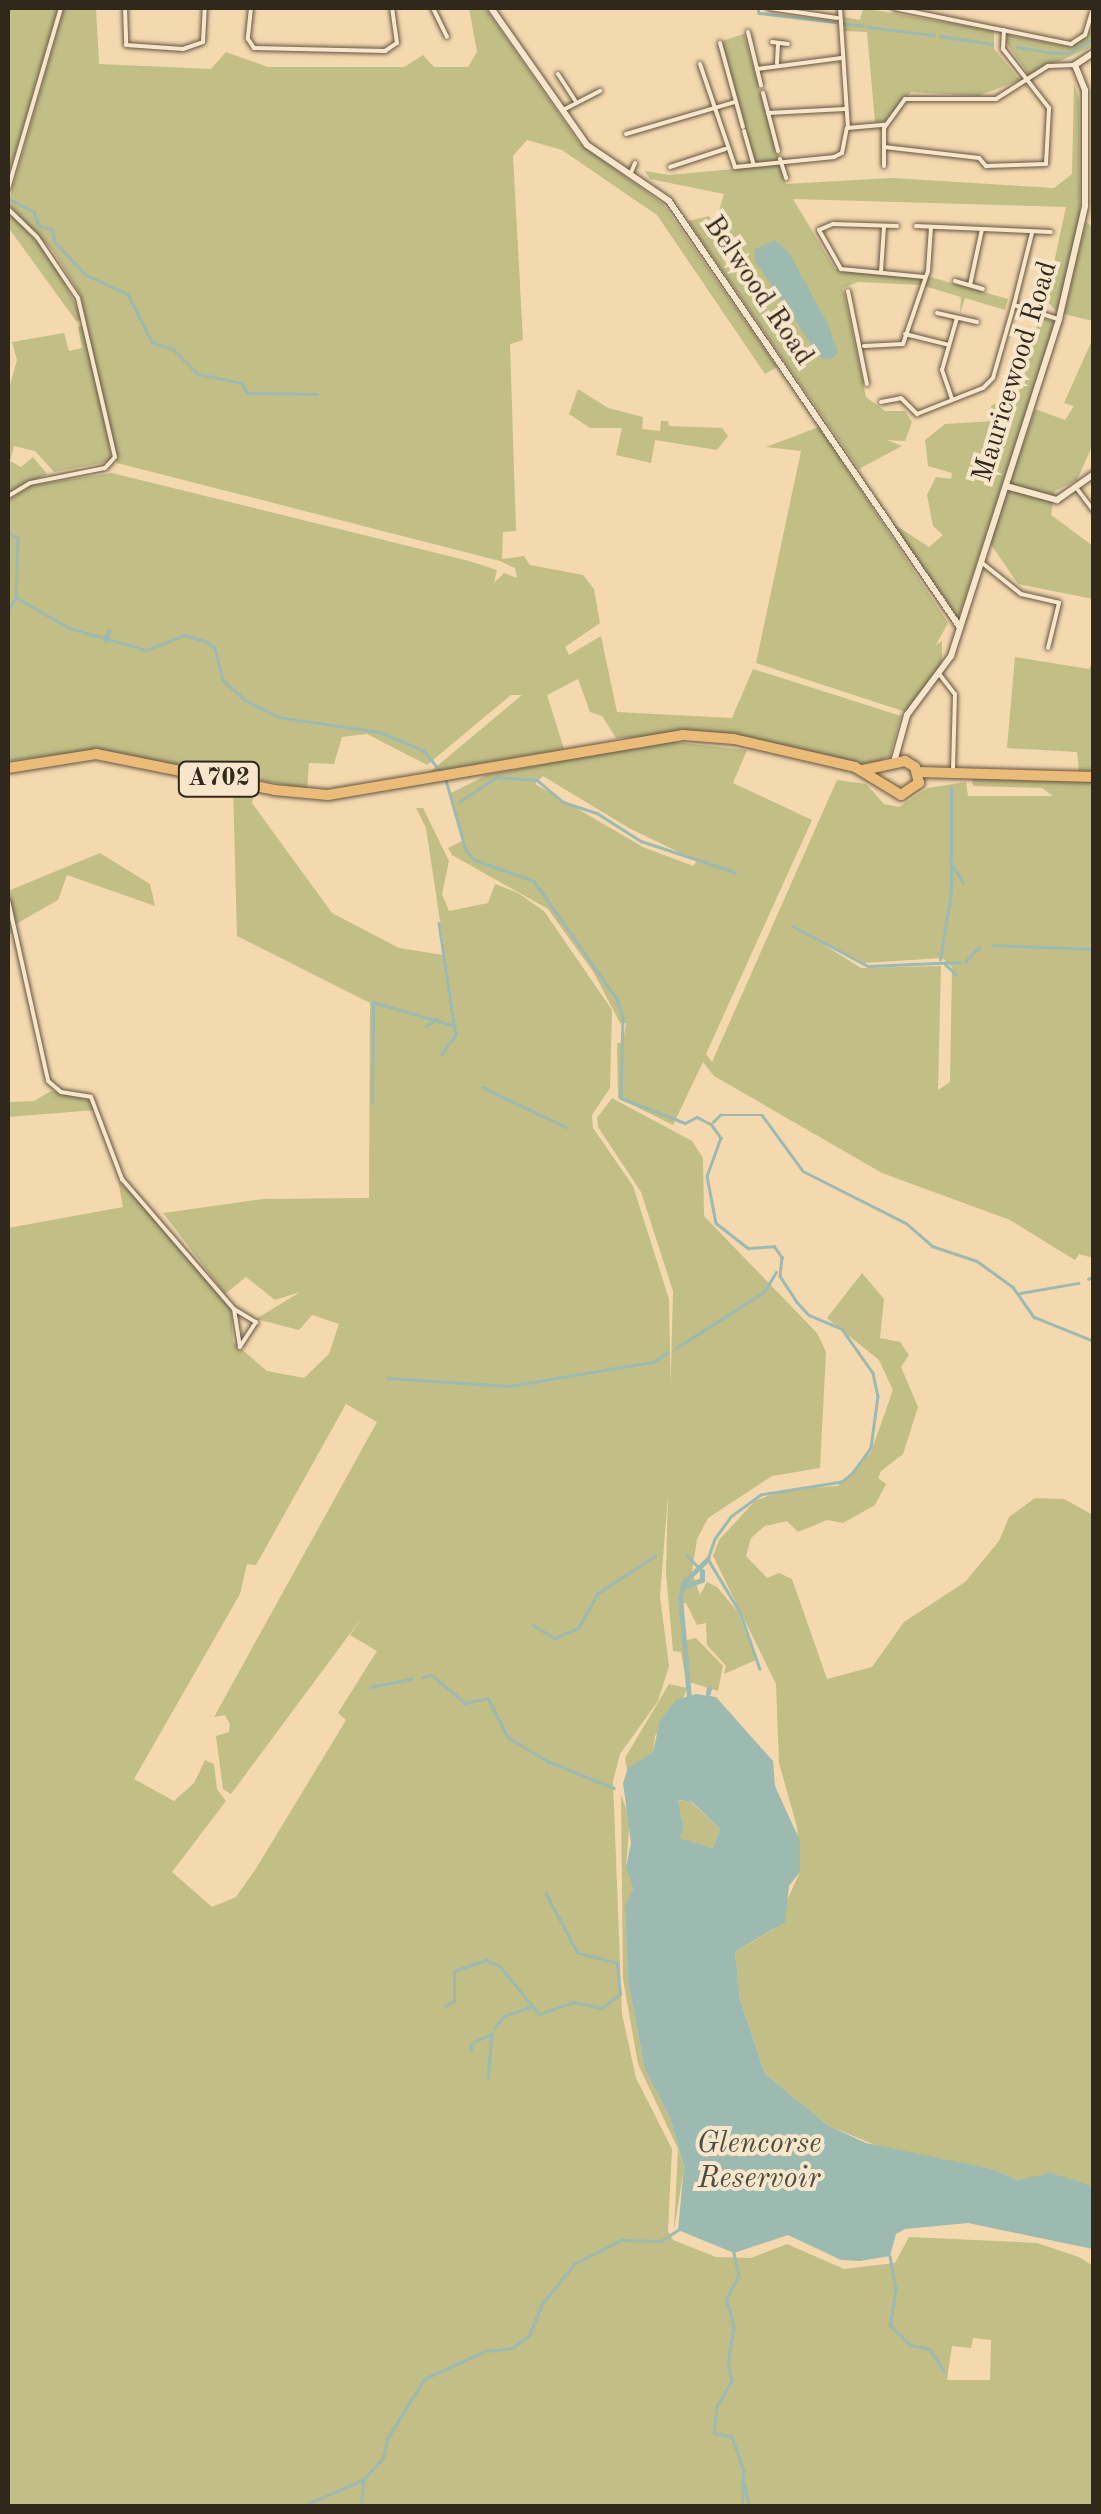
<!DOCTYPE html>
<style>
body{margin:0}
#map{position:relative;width:1101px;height:2514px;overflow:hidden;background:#f4d9af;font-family:"Old Standard TT",serif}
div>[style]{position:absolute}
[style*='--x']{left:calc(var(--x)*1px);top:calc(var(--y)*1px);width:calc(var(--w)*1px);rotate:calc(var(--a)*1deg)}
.green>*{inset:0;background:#c1be86}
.water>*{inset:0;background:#9cbaaf}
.stream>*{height:2.5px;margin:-1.25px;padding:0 1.25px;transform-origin:1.25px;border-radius:1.25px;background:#9cbaaf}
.canal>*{height:5px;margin:-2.5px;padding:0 2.5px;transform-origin:2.5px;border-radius:2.5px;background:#9cbaaf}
.roads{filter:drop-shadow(0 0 2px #625441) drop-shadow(0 0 2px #625441)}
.street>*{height:4px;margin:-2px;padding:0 2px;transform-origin:2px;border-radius:2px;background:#f8e6cb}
.secondary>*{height:6px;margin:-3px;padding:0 3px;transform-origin:3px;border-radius:3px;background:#f8e6cb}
.highway>*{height:10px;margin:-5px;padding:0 5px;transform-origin:5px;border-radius:5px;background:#eabc78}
span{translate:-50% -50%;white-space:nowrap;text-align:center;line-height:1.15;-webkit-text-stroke:8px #f8e6cb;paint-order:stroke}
.shield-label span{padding:2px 8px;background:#f8e6cb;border:2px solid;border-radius:8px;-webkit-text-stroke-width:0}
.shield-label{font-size:25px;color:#31281c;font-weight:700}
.street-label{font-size:28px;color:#31281c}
.water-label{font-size:30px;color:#4c4c41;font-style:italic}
.frame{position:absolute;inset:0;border:10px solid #31281c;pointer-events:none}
</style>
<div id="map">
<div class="green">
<div style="clip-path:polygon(8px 8px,58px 8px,8px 178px)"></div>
<div style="clip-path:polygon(64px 8px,96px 8px,99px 64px,211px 69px,226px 52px,268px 67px,404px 67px,423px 55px,434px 67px,468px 67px,477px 52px,469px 8px,485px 8px,579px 143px,663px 204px,777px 367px,765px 374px,657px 215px,562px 150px,527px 140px,513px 156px,523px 340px,510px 344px,516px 531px,503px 532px,502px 559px,524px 556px,530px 565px,583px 575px,594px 589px,600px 623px,565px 647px,569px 655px,601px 636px,617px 712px,732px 718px,753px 669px,901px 716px,890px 756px,869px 766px,738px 735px,616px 738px,602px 716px,590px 712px,578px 679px,547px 695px,564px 749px,430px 772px,522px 695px,511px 695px,427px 765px,367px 734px,342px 737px,334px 764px,309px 763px,307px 789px,94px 750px,8px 761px,8px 501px,31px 485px,112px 473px,469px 561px,497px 570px,494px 583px,504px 573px,517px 578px,515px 568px,500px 561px,117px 463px,80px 294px,53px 251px,8px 204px)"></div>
<div style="clip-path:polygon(863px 8px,994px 31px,994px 49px,1020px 80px,978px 96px,911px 92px,885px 121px,875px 122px,867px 32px,845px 31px,844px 25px,844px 17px,860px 20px)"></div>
<div style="clip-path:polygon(1091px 31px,1091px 47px,1029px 75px,1005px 41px,1008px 35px,1071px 47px)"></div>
<div style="clip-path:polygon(744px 34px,786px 184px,892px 178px,1054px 188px,1072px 174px,1074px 83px,1079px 99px,1080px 222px,1057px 312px,1046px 300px,1066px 207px,793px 199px,835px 269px,920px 274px,1008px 299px,1005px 310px,965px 298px,960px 314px,961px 297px,921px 285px,858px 282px,843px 288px,866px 397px,885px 411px,905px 411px,912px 422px,905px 441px,887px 440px,902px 446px,859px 469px,688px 221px,709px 216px,715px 224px,724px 194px,650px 179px,645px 171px,669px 175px,756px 167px,722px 41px)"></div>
<div style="clip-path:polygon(8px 211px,49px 255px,84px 320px,76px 321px,8px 227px)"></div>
<div style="clip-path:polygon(1086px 222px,1093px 227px,1093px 321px,1064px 314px)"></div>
<div style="clip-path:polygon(1039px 317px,1055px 322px,958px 620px,886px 519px,929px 547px,943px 535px,933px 526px,927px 495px,936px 477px,951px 479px,952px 473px,928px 466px,925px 440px,945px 424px,994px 421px,991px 406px,1021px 389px)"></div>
<div style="clip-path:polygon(85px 325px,112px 461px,54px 472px,35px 451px,14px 446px,10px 461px,21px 467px,33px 457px,47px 474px,8px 494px,8px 392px,17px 360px,12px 342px,64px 333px,69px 351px,82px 348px,78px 327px)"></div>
<div style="clip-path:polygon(1093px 338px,1093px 444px,1077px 480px,1055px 491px,1051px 515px,1093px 546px,1093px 599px,1018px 584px,990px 543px,1035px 409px,1065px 420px,1074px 406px,1064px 403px)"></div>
<div style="clip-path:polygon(578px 389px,608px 408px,643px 417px,642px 429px,660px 431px,661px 421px,668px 421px,669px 426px,722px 428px,728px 436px,717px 450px,655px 440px,651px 463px,616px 455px,622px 428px,590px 428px,569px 414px)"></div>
<div style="clip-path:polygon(819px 427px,948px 623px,936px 645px,942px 641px,942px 666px,906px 712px,756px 663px,801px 451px,766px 447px)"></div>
<div style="clip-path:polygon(1015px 657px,1089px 669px,1093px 661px,1093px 771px,1079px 771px,1077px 752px,1007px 748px)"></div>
<div style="clip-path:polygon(evenodd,665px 741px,747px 750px,733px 783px,812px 820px,706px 1054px,712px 1062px,837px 780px,866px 784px,884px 804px,899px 807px,928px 788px,966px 782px,968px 796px,1053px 796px,1042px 788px,973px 786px,972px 779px,1093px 780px,1093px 1258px,1079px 1254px,1075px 1260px,1010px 1220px,882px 1173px,714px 1076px,703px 1062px,673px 1125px,618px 1098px,617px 1043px,623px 1043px,626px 1023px,620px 1023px,594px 973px,548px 909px,452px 855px,448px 848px,464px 840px,449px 794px,487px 775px,665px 741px,543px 776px,629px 828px,697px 861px,693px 866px,643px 847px,535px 784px,543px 776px,665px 741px,791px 924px,864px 963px,942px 958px,952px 967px,950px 1082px,938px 1090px,941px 966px,861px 968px,791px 924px)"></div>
<div style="clip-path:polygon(evenodd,233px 786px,254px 792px,252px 803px,332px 913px,399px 948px,443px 955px,456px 1027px,426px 828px,416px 808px,423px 808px,449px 861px,442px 894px,449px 911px,488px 903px,495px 884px,518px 893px,544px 911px,612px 1010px,610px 1088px,592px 1115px,593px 1128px,633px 1186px,669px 1299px,672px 1445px,660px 1596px,669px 1666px,658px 1701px,620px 1754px,613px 1781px,622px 2014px,636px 2078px,672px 2149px,668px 2231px,673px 2240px,716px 2257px,751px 2258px,787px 2244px,844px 2269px,895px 2263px,909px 2237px,1037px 2243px,1079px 2257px,1093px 2266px,1093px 2506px,8px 2506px,8px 1228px,123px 1207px,118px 1181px,156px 1214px,231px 1308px,233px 1342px,267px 1371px,304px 1378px,329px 1354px,339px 1324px,312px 1315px,299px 1330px,256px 1319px,300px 1292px,275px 1300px,246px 1277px,225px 1294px,163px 1213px,263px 1199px,369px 1198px,370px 1003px,237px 936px,233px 786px,346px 1404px,377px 1422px,214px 1717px,225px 1715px,230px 1724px,229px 1732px,216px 1736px,223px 1789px,231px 1794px,363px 1616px,350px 1635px,377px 1651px,338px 1713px,346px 1720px,257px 1867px,236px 1897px,212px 1907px,172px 1872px,226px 1801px,217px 1789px,214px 1764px,205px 1760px,194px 1783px,174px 1801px,134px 1779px,240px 1594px,247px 1564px,256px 1565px,346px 1404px,233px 786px,973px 2338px,991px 2340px,990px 2380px,947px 2380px,952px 2346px,971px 2348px,973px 2338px)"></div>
<div style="clip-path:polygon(100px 853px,150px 884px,155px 906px,67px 875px,58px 900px,16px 924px,8px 939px,8px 891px)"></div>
<div style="clip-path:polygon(51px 1091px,88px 1100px,96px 1110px,8px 1117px,8px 1102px,34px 1101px)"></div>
<div style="clip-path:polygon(612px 1098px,692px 1141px,703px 1158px,704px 1216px,817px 1333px,826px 1352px,820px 1468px,772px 1476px,708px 1518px,697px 1539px,692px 1572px,700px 1595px,707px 1582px,717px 1587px,738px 1612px,756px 1660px,724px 1674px,726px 1666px,707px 1645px,706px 1623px,697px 1625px,686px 1603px,679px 1604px,683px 1641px,696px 1638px,723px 1666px,718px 1691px,686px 1681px,681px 1652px,673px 1651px,666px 1573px,673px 1291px,641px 1192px,598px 1127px,597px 1118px)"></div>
<div style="clip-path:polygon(862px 1273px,884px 1299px,880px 1338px,900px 1342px,909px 1355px,901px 1367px,918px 1407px,903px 1454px,881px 1471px,878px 1478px,886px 1484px,875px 1505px,843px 1523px,827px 1520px,798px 1532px,787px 1521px,765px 1526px,751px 1538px,746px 1556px,767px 1578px,779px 1573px,792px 1579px,827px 1679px,872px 1667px,904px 1622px,965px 1582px,999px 1541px,1009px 1517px,1035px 1498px,1064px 1499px,1093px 1515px,1093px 2186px,1045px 2176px,1018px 2180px,992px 2169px,885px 2149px,829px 2126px,765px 2074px,740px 1999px,735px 1952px,774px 1929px,800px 1872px,797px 1827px,779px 1763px,776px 1684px,713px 1556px,719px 1540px,755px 1501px,783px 1490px,838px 1486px,871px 1452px,893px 1390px,879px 1360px,827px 1318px)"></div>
<div style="clip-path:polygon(669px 1684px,687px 1688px,683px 1699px,655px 1736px,653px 1752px,627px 1770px,625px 1758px)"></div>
<div style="clip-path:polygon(621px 1794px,630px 1820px,626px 1866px,633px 1889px,625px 1907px,628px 1981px,645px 2070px,670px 2118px,684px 2168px,674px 2230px,678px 2149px,638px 2064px,623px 1979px)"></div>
<div style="clip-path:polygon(678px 1800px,691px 1802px,720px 1829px,713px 1848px,678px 1838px,684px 1828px)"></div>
</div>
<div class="water">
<div style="clip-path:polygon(775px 240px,789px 253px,829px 326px,838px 353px,831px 359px,821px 358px,755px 261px,755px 249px)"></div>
<div style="clip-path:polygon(evenodd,696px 1694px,716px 1697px,773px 1761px,775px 1786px,800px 1841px,800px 1872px,789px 1886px,785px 1922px,735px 1952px,740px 1999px,765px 2074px,829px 2126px,866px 2143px,992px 2169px,1018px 2180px,1050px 2173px,1093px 2186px,1093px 2249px,968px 2223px,905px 2229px,896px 2234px,890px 2256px,860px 2261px,841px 2260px,788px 2235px,734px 2253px,678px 2230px,684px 2167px,670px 2118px,645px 2070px,628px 1981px,625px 1906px,633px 1889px,626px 1867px,631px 1843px,623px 1783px,628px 1768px,653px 1752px,660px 1720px,676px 1700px,696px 1694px,678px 1800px,692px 1802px,720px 1829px,713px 1848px,679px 1838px,684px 1828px,678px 1800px)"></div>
</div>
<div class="stream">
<div style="--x:758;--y:8;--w:5;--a:79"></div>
<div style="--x:759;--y:13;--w:76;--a:6.8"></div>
<div style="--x:842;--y:23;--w:21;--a:8"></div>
<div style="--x:868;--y:27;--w:66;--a:6.9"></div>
<div style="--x:940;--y:36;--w:53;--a:8.7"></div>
<div style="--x:1017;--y:47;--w:26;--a:9"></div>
<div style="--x:1046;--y:52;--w:22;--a:3"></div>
<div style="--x:1068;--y:53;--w:29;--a:-29"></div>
<div style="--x:8;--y:198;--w:30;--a:28"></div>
<div style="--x:34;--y:212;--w:15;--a:70"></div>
<div style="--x:39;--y:226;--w:13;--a:13"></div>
<div style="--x:52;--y:229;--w:13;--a:77"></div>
<div style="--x:55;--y:242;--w:45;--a:46.8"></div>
<div style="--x:86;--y:275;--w:46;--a:24.3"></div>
<div style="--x:128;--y:294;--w:54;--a:63.4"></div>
<div style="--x:152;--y:342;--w:22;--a:18"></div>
<div style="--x:173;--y:349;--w:35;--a:45"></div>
<div style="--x:198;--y:374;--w:45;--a:11.6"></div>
<div style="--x:242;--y:383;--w:11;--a:63"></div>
<div style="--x:247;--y:393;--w:70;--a:0.8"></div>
<div style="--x:8;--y:532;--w:12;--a:31"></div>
<div style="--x:18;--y:538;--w:59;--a:91.9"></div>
<div style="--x:16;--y:597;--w:61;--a:30.3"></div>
<div style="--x:69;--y:628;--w:81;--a:15.8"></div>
<div style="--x:147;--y:650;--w:40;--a:-22"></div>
<div style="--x:184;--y:635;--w:22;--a:16"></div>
<div style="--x:205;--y:641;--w:12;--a:35"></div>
<div style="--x:215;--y:648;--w:33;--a:76"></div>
<div style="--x:223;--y:680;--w:30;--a:42"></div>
<div style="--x:245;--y:700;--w:37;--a:27"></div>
<div style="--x:278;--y:717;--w:103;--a:8.4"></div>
<div style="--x:380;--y:732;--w:47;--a:22.7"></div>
<div style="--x:423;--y:750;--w:30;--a:50"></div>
<div style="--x:8;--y:610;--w:15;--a:-58"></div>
<div style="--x:446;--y:780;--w:73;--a:74.1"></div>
<div style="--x:466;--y:850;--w:13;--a:48"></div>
<div style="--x:475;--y:860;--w:63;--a:19.6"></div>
<div style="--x:534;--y:881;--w:144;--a:54.9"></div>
<div style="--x:617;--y:999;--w:19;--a:72"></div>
<div style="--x:623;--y:1017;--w:81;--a:91.4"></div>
<div style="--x:621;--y:1098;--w:69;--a:21.3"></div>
<div style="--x:685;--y:1123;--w:13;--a:-27"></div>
<div style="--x:697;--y:1117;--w:16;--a:27"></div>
<div style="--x:711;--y:1124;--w:17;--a:54"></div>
<div style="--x:721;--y:1138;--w:40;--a:110.2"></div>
<div style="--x:707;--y:1176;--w:48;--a:79.2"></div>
<div style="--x:716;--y:1223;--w:41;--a:38"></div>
<div style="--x:748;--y:1248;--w:26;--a:-4"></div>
<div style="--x:774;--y:1246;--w:14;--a:54"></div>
<div style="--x:782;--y:1257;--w:19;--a:96"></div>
<div style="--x:780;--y:1276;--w:31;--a:57"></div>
<div style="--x:797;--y:1302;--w:18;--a:47"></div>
<div style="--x:809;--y:1315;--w:36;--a:23"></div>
<div style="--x:842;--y:1329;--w:54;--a:54.8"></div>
<div style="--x:873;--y:1373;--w:24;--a:78"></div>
<div style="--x:878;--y:1396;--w:52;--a:97.7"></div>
<div style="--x:871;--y:1448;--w:31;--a:126"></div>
<div style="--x:853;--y:1473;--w:14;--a:141"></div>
<div style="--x:842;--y:1482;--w:82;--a:170.9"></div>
<div style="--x:761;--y:1495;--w:37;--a:144"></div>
<div style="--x:731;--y:1517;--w:27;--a:126"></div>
<div style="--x:715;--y:1539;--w:21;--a:109"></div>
<div style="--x:708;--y:1559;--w:62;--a:58.9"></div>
<div style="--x:740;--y:1612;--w:60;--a:70.7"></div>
<div style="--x:459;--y:802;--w:45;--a:-33.3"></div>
<div style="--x:497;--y:777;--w:40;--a:4.3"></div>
<div style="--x:537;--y:780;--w:34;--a:40"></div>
<div style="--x:563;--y:802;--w:36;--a:18"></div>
<div style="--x:597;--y:813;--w:52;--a:32.5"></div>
<div style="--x:641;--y:841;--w:99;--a:18.3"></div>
<div style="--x:950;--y:861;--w:25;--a:58"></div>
<div style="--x:439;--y:923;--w:113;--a:81.4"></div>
<div style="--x:456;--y:1035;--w:24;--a:126"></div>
<div style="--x:793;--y:926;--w:85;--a:28.1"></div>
<div style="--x:868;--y:966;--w:92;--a:-2.5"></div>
<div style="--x:993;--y:945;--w:101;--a:2.3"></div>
<div style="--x:940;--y:960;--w:69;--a:-80.8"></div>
<div style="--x:951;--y:892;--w:104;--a:-90"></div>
<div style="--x:965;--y:962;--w:21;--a:-47"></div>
<div style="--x:945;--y:964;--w:16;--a:43"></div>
<div style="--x:426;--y:1026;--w:13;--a:-32"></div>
<div style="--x:482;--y:1087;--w:93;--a:25.5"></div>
<div style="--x:372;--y:1103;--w:101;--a:-89.4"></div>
<div style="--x:373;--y:1002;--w:85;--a:16.3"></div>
<div style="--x:713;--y:1122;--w:10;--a:-45"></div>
<div style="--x:720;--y:1115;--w:42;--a:0"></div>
<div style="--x:762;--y:1115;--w:69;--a:53.8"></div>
<div style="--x:803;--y:1171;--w:115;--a:26.8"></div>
<div style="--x:906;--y:1223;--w:35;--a:41"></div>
<div style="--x:932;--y:1246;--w:47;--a:18.4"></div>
<div style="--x:977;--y:1261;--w:44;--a:35.8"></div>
<div style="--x:1013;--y:1287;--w:37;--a:55"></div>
<div style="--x:1034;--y:1317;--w:65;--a:21.8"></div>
<div style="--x:1088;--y:1279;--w:7;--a:-27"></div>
<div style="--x:1020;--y:1293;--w:59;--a:-9.8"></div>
<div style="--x:676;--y:1348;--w:104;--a:-32.5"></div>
<div style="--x:764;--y:1292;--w:23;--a:-59"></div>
<div style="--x:387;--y:1378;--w:122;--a:3.8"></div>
<div style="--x:509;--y:1386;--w:146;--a:-9.5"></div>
<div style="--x:653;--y:1362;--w:17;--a:-33"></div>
<div style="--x:687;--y:1555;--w:22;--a:47"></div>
<div style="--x:533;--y:1625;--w:26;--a:31"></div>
<div style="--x:555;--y:1638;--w:25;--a:-23"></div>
<div style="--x:578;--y:1628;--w:40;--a:-60.3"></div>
<div style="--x:598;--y:1593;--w:68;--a:-33"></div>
<div style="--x:423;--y:1677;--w:9;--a:-13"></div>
<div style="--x:432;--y:1675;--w:43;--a:40.3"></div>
<div style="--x:465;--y:1703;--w:24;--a:-12"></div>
<div style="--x:488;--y:1698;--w:44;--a:62.9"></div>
<div style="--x:508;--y:1737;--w:46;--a:31.6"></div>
<div style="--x:547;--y:1761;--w:72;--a:21.9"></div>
<div style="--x:370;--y:1687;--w:42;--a:-11"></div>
<div style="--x:445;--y:2006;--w:10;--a:-29"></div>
<div style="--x:454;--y:2001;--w:30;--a:-90"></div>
<div style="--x:454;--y:1971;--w:34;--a:-19"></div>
<div style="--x:486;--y:1960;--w:15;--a:23"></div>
<div style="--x:500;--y:1966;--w:62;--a:50.9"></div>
<div style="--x:539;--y:2014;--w:36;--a:-19"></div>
<div style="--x:573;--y:2002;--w:30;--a:12"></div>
<div style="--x:602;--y:2008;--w:23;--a:-38"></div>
<div style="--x:620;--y:1994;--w:31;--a:-96"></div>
<div style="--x:617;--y:1963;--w:41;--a:-166"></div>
<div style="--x:577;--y:1953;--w:67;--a:-117.7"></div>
<div style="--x:494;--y:2028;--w:16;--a:-50"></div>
<div style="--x:504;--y:2016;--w:28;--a:-19"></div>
<div style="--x:474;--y:2042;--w:20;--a:-24"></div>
<div style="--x:492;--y:2034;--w:45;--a:95.1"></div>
<div style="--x:471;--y:2050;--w:5;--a:-90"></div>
<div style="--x:734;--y:2253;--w:22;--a:77"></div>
<div style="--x:739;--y:2274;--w:29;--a:115"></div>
<div style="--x:727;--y:2300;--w:28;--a:75"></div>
<div style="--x:734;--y:2327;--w:36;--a:99"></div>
<div style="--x:728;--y:2363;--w:18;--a:77"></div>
<div style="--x:732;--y:2381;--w:29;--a:121"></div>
<div style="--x:717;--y:2406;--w:27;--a:96"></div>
<div style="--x:714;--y:2433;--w:17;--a:10"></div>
<div style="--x:731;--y:2436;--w:15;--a:67"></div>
<div style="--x:737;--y:2450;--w:23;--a:72"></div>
<div style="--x:744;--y:2472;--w:34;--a:93"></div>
<div style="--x:890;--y:2256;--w:34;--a:80"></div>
<div style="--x:896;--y:2289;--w:36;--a:99"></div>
<div style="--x:890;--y:2325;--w:29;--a:44"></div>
<div style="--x:911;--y:2345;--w:19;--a:12"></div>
<div style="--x:930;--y:2349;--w:26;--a:58"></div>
<div style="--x:745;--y:2485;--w:21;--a:79"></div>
<div style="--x:303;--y:2506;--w:65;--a:-23.4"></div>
<div style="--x:363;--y:2480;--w:30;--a:-48"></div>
<div style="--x:383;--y:2458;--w:19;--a:-78"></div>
<div style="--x:387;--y:2439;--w:70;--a:-58.3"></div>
<div style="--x:424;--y:2379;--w:67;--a:-24.7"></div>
<div style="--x:485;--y:2351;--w:27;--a:-6"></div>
<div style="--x:512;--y:2348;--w:21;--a:-37"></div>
<div style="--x:529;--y:2335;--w:34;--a:-67"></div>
<div style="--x:542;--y:2304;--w:51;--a:-51.3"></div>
<div style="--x:574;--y:2264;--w:53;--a:-27.1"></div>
<div style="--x:621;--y:2240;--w:40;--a:1.4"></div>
<div style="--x:661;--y:2241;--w:20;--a:-33"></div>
<div style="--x:361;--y:2506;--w:24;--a:-85"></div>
</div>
<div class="canal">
<div style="--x:105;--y:640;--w:9;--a:-69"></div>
<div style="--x:686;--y:1586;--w:17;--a:-21"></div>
<div style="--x:702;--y:1580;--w:9;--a:-90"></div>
<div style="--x:708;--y:1693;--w:5;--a:-79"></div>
<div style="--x:689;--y:1698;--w:101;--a:-95.1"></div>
<div style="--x:680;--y:1597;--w:16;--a:-75"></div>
<div style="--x:684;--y:1582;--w:33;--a:-44"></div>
</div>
<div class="roads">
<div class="street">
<div style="--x:125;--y:8;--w:37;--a:88"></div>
<div style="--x:126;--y:45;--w:57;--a:4"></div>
<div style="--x:183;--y:49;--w:21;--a:-19"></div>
<div style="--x:203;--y:42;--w:34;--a:-87"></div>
<div style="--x:251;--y:8;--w:31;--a:96"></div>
<div style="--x:248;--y:39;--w:11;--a:56"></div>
<div style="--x:254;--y:48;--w:131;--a:1.3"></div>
<div style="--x:385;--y:51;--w:14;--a:-34"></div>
<div style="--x:397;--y:43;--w:35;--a:-98"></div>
<div style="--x:433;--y:8;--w:32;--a:64"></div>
<div style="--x:769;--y:8;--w:69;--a:8.4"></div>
<div style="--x:840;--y:8;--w:120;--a:86.2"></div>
<div style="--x:894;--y:8;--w:181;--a:11.5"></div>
<div style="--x:1071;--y:44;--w:17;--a:-33"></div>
<div style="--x:1085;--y:35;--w:24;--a:-73"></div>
<div style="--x:748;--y:32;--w:55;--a:76.2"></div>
<div style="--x:772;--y:42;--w:16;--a:7"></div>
<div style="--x:720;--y:43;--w:87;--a:74.7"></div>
<div style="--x:777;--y:63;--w:20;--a:-87"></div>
<div style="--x:700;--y:64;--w:109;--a:71.2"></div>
<div style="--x:735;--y:167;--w:100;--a:-5.8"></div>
<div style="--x:834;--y:157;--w:9;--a:-27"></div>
<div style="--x:842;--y:153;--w:25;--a:-79"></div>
<div style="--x:847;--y:128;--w:38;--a:-5"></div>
<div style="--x:757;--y:69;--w:85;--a:-7.5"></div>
<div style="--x:558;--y:74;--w:31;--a:57"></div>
<div style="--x:763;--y:93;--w:60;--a:75.5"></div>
<div style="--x:563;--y:110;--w:42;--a:-27.2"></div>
<div style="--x:768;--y:113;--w:77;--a:-3"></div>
<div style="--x:744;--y:131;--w:35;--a:74"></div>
<div style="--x:626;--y:134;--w:114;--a:-16.4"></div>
<div style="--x:884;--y:147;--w:96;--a:6.6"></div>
<div style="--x:979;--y:158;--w:11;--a:49"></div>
<div style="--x:986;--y:166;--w:60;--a:-1.9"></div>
<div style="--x:1046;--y:164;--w:56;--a:-86.9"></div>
<div style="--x:1049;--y:108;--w:75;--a:-127.9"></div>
<div style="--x:1003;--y:49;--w:19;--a:-87"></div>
<div style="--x:780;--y:159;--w:20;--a:72"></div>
<div style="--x:884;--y:166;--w:38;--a:-90"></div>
<div style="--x:884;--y:128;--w:36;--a:-54"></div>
<div style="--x:905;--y:99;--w:91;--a:0"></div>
<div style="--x:996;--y:99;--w:62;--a:-32.4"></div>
<div style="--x:1048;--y:66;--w:27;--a:-2"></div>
<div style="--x:670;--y:167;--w:58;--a:-18.1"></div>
<div style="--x:630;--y:175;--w:13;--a:-67"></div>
<div style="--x:8;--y:189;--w:189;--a:-73.7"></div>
<div style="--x:8;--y:209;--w:40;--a:44"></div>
<div style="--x:37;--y:237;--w:73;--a:56.1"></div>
<div style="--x:78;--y:298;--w:163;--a:76.9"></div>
<div style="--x:115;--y:457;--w:15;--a:132"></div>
<div style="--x:105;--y:468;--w:76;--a:168.7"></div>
<div style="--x:30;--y:483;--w:26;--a:149"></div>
<div style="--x:897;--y:226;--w:64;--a:-178.2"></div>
<div style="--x:833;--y:224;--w:15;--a:157"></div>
<div style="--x:819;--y:230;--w:45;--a:60.6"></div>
<div style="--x:841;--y:269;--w:84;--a:5.4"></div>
<div style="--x:916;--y:226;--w:135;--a:2.5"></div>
<div style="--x:881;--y:272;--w:45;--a:-86.2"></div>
<div style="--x:955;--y:281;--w:29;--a:16"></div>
<div style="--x:970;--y:285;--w:57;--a:-77.9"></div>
<div style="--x:848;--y:291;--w:95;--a:78.5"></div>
<div style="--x:1014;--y:305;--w:74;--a:-76"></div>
<div style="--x:937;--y:313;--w:41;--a:12.7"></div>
<div style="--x:905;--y:334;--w:45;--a:14"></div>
<div style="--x:864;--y:346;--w:39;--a:-3"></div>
<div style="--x:903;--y:344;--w:77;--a:-71.1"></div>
<div style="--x:928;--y:271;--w:44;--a:-86.1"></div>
<div style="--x:952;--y:399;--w:31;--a:-109"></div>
<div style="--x:942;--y:370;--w:54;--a:-73.9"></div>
<div style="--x:881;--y:402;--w:20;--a:-11"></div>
<div style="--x:901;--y:398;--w:23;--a:45"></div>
<div style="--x:917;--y:414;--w:71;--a:-21.5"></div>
<div style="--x:983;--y:388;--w:14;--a:-45"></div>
<div style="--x:993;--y:378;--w:76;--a:-74"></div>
<div style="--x:1014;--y:305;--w:46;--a:17.7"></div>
<div style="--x:1078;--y:490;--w:26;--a:53"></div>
<div style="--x:981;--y:562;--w:51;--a:38.7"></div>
<div style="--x:1021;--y:594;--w:39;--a:13"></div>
<div style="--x:1059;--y:603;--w:46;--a:103.7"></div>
<div style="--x:940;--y:675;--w:24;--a:52"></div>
<div style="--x:955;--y:694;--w:75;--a:91.5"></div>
<div style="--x:8;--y:900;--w:185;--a:77.5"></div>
<div style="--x:48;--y:1081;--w:17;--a:40"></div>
<div style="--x:61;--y:1092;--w:30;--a:9"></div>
<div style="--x:91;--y:1097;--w:88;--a:69.3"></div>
<div style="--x:122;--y:1179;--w:172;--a:49.3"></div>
<div style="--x:234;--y:1309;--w:26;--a:31"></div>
<div style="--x:256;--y:1322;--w:30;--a:123"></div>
<div style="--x:234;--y:1309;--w:38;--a:81"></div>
</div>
<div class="secondary">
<div style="--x:491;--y:8;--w:167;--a:55"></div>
<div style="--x:587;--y:145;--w:99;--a:34.3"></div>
<div style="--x:669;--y:201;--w:515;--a:55.69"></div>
<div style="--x:1006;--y:486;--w:53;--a:15.4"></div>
<div style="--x:1057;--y:500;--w:45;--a:-35.1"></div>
<div style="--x:894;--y:762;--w:49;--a:-74.5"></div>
<div style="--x:907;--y:715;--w:74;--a:-53.3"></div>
<div style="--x:951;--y:656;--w:354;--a:-72.2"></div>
<div style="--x:1059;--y:319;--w:116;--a:-77"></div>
<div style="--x:1085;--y:206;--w:116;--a:-90"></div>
<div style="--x:1085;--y:90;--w:27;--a:-112"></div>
<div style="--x:1075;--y:65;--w:23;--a:-34"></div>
</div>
<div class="highway">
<div style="--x:8;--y:768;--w:89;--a:-9"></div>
<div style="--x:96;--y:754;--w:182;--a:11.4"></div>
<div style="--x:274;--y:790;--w:54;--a:5.3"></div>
<div style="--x:328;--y:795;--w:360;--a:-9.6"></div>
<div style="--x:683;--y:735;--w:51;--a:4.5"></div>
<div style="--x:734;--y:739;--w:124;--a:13"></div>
<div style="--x:855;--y:767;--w:54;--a:31.3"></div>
<div style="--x:901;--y:795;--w:22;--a:-34"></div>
<div style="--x:919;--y:783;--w:16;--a:-104"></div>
<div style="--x:915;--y:767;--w:12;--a:-149"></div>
<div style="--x:905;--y:761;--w:43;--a:167.9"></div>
<div style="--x:918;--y:772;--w:176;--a:1.6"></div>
</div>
</div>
<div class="shield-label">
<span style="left:219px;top:779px">A702</span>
</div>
<div class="street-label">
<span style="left:758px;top:291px;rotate:56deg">Belwood Road</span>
<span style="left:1016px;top:372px;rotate:-73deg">Mauricewood Road</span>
</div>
<div class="water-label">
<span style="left:759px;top:2161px">Glencorse<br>Reservoir</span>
</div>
<div class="frame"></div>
</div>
